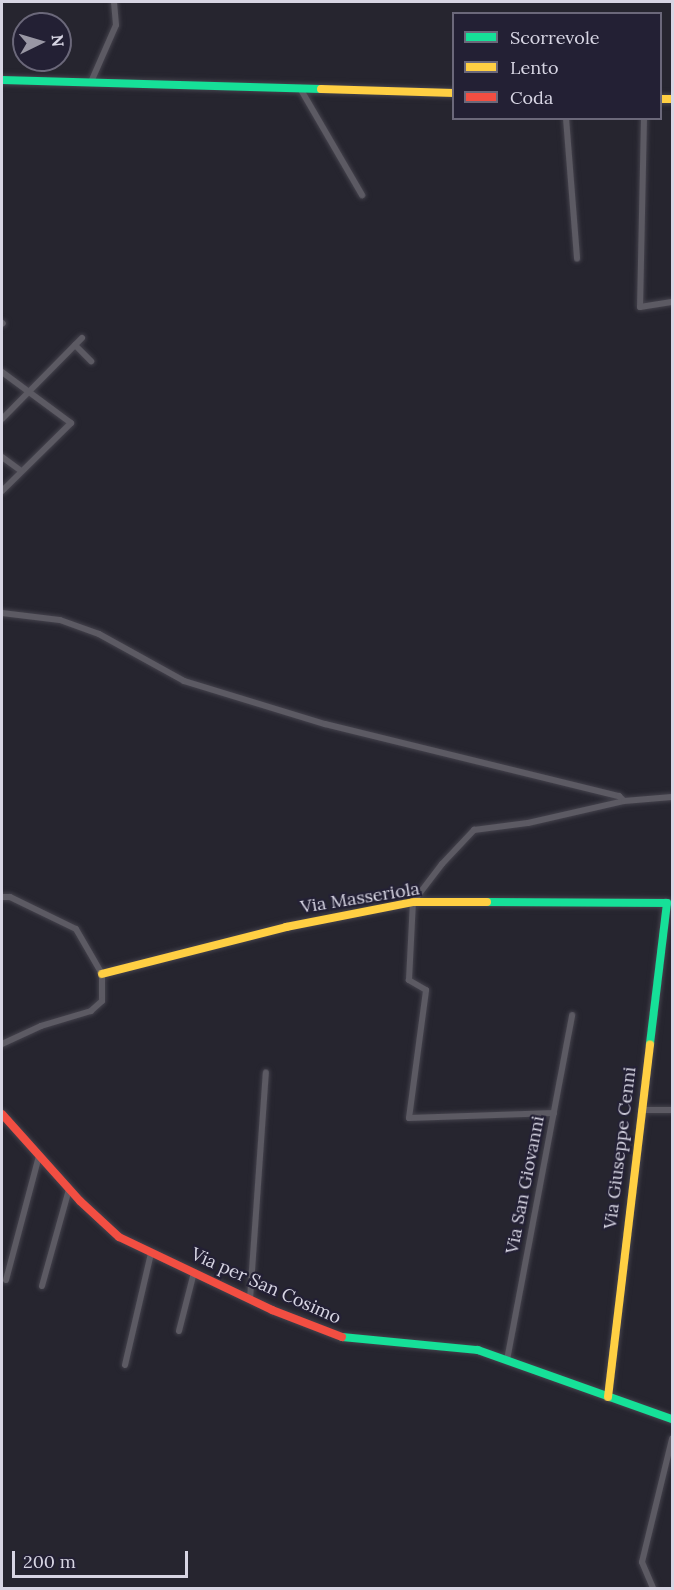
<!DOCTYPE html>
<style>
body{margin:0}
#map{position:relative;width:674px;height:1590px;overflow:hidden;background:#26252f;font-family:Lora,serif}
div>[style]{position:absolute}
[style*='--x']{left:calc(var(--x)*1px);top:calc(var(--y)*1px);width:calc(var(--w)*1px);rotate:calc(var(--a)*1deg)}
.roads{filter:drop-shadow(0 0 2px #44424c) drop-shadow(0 0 2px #44424c)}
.street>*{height:6px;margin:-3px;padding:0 3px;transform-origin:3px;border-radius:3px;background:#5c5a63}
.fast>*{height:8px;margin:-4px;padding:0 4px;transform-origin:4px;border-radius:4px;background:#16e098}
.slow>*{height:8px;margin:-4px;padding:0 4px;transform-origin:4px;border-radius:4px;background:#ffcf43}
.jam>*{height:8px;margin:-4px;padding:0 4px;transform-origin:4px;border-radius:4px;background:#f24e42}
span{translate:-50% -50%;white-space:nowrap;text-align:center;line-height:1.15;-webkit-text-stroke:4.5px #232034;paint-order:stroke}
.street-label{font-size:18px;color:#d7d5e3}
.frame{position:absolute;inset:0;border:3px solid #d7d5e3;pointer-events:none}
.legend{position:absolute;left:452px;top:12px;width:210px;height:108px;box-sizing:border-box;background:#232034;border:2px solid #6b687a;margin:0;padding:8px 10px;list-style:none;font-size:18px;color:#d7d5e3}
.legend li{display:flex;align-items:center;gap:12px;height:30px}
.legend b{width:30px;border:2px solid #6b687a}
.north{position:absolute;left:12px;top:12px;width:60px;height:60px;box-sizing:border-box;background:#232034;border:2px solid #6b687a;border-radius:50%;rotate:85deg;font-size:16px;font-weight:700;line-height:24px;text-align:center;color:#d7d5e3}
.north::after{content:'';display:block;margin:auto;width:21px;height:27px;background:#9997a4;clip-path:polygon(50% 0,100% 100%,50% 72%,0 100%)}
.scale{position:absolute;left:12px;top:1551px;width:176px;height:27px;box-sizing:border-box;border:3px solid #d7d5e3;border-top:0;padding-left:8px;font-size:18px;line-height:21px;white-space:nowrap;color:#d7d5e3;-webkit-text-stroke:4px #232034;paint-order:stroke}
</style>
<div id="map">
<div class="roads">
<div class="street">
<div style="--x:91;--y:82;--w:62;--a:-66.3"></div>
<div style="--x:116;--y:25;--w:23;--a:-95"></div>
<div style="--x:300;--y:88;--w:124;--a:59.9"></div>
<div style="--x:566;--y:118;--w:141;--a:85.5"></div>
<div style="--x:644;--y:118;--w:189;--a:91.2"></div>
<div style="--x:640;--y:307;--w:32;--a:-9"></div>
<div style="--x:2;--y:324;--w:1;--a:-45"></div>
<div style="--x:75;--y:345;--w:23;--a:45"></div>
<div style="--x:2;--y:372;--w:86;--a:36.5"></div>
<div style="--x:71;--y:423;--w:97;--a:135.4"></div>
<div style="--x:2;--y:419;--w:114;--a:-45.4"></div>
<div style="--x:2;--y:457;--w:24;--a:36"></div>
<div style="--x:2;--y:613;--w:58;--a:6.9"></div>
<div style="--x:60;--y:620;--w:41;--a:19.7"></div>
<div style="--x:99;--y:634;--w:97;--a:28.9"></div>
<div style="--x:184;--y:681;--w:147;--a:17"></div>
<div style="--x:325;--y:724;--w:303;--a:13.8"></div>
<div style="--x:619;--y:796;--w:7;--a:45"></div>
<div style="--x:2;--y:897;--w:8;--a:0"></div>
<div style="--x:10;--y:897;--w:73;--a:25.9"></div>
<div style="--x:76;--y:929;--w:52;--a:60"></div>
<div style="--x:102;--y:974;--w:27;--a:90"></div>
<div style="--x:102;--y:1001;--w:15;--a:138"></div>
<div style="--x:91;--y:1011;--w:52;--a:163.3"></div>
<div style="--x:41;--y:1026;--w:43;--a:155.2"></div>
<div style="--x:641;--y:1110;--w:31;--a:0"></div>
<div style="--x:554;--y:1113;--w:145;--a:178"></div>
<div style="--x:409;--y:1118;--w:129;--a:-82.4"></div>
<div style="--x:426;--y:990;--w:20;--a:-150"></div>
<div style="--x:409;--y:980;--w:78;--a:-87.1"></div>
<div style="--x:413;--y:902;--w:48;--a:-52.7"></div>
<div style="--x:442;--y:864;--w:47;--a:-46.7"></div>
<div style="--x:474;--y:830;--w:54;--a:-7.4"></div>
<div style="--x:528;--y:823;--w:98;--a:-12.9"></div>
<div style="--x:624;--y:801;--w:48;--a:-4.8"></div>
<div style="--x:6;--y:1280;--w:128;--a:-75.1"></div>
<div style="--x:42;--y:1286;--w:101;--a:-74.4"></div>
<div style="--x:250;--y:1299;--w:227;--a:-86"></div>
<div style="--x:179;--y:1331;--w:61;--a:-75.7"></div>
<div style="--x:507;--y:1360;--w:351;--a:-79.3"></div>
<div style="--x:125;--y:1365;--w:115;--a:-76.9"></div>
<div style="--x:653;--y:1588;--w:28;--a:-113"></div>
<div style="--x:642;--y:1562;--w:127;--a:-76.3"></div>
</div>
<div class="fast">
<div style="--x:2;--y:80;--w:319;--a:1.6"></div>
<div style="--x:487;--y:902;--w:180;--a:0.3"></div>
<div style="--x:667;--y:903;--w:142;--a:96.9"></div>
<div style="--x:342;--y:1337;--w:137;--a:5.5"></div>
<div style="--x:478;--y:1350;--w:206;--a:19.6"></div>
</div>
<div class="slow">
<div style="--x:321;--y:89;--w:133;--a:1.7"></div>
<div style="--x:660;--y:99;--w:12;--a:0"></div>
<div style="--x:102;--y:974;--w:190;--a:-14.3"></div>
<div style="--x:286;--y:927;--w:129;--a:-11.1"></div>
<div style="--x:413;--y:902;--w:74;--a:0"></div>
<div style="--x:608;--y:1397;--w:355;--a:-83.2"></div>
</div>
<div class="jam">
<div style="--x:2;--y:1114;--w:117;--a:48.1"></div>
<div style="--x:80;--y:1201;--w:53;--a:42.7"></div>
<div style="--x:119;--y:1237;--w:170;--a:25.5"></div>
<div style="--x:272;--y:1310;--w:75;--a:21.1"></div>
</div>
</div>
<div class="street-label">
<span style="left:360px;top:898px;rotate:-9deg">Via Masseriola</span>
<span style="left:620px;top:1148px;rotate:-83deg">Via Giuseppe Cenni</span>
<span style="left:525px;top:1185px;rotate:-79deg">Via San Giovanni</span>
<span style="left:266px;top:1286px;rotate:24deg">Via per San Cosimo</span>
</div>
<div class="frame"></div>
<ul class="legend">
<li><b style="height:8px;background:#16e098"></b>Scorrevole</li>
<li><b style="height:8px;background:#ffcf43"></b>Lento</li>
<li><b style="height:8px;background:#f24e42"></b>Coda</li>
</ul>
<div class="north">N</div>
<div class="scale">200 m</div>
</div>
